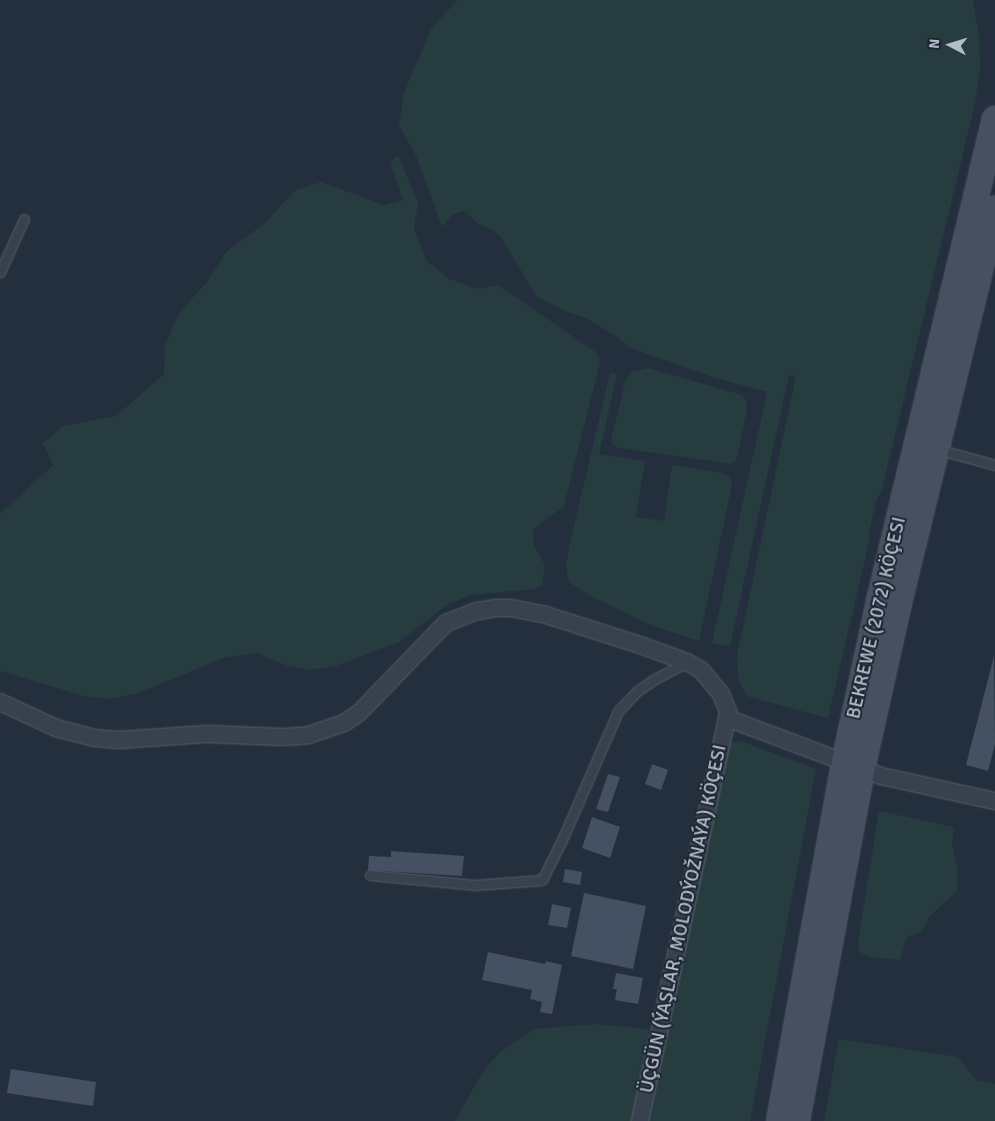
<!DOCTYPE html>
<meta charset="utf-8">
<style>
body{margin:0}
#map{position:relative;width:995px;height:1121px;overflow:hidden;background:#242f3e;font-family:Signika,sans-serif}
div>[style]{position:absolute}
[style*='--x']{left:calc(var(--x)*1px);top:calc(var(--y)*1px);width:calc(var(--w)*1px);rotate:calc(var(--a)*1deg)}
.green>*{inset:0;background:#263c3f}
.building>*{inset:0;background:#455162}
.roads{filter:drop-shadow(0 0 1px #565f6c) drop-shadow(0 0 1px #565f6c)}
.service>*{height:9px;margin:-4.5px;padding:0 4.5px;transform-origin:4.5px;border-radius:4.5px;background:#38414e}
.minor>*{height:16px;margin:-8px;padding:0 8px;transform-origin:8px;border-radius:8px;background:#38414e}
.secondary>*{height:24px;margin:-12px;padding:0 12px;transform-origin:12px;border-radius:12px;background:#465061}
span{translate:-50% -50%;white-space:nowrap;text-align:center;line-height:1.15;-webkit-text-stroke:4px #1d2633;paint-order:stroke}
.street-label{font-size:19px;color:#b4bcc9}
.north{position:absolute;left:925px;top:20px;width:50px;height:50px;-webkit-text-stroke:4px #1d2633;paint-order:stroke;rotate:275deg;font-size:14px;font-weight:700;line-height:20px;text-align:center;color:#b4bcc9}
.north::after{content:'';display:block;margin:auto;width:18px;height:22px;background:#b4bcc9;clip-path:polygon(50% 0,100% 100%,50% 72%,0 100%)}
</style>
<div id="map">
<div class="green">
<div style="clip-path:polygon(458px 0,973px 0,979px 36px,980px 67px,975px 104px,881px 493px,877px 498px,869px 532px,870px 538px,828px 718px,746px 696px,738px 677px,737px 655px,796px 376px,789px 375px,730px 646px,712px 643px,767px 392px,715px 378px,628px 347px,619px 338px,586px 318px,565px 311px,537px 297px,501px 237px,491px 229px,478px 224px,464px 211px,453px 214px,442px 227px,417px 158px,399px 125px,404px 93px,432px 27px)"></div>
<div style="clip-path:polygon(398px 156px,418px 203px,414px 228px,426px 260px,449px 279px,478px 289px,498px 285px,597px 353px,600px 363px,564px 506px,533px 530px,534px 546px,545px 565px,542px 585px,535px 589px,471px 595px,447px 605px,399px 642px,336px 666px,306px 670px,285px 665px,257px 653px,223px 658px,139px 693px,110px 699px,87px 697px,0 671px,0 514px,53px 465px,43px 443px,63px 426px,116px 416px,164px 374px,165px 345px,179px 313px,207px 282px,227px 251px,265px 223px,294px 191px,321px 182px,384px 205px,403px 200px,390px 162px)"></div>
<div style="clip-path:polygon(648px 368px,742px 395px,746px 400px,747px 411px,736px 461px,732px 464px,619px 448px,613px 445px,611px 440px,626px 378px,631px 372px)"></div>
<div style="clip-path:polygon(610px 373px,617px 374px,599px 454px,645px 461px,636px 517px,664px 521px,672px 465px,723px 473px,731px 478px,732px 485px,699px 641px,651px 625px,590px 596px,569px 582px,566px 567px,569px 547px)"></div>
<div style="clip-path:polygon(740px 741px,816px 769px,750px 1121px,646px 1121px,725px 744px)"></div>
<div style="clip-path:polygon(879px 811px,954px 827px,952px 844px,957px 868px,957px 891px,930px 916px,922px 931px,906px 938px,900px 960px,869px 957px,860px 952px,858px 942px)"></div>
<div style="clip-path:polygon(595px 1024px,648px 1029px,648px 1041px,633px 1121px,455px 1121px,482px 1073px,499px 1053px,534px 1029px)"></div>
<div style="clip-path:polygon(839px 1039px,958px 1057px,976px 1080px,995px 1084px,995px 1121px,824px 1121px)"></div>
</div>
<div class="building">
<div style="clip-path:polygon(994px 656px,995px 744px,988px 771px,966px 765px)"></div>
<div style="clip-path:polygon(652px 764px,668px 770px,661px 790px,645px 784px)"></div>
<div style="clip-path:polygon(608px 774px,620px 777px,608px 812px,596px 809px)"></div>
<div style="clip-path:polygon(592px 817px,620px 827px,610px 858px,582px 848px)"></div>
<div style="clip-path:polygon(391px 851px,464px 856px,462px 876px,368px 870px,369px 856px,391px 857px)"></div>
<div style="clip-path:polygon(565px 869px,582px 872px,580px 885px,563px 882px)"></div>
<div style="clip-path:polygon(584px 893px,646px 906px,633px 969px,571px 956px)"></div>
<div style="clip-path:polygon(552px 904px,571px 908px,567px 928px,548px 925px)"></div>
<div style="clip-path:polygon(488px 952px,545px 964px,546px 961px,562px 965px,552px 1014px,540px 1012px,542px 1002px,530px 999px,532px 990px,482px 980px)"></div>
<div style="clip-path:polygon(616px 973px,643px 978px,638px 1004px,615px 1000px,617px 989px,613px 989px)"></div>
<div style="clip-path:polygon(11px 1069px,96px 1082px,93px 1106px,7px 1093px)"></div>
</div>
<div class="roads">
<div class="service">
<div style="--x:0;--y:272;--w:58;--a:-65.6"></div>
<div style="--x:937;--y:449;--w:60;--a:15.4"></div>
<div style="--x:370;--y:875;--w:105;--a:5.4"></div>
<div style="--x:475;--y:885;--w:67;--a:-4.3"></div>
<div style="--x:542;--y:880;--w:45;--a:-63.4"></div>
<div style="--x:562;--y:840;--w:141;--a:-66.5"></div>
<div style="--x:618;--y:711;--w:28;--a:-46"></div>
<div style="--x:637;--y:691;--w:22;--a:-34"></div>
<div style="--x:655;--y:679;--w:36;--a:-28"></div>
</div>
<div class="minor">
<div style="--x:0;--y:702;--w:62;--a:24.9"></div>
<div style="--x:56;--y:728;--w:40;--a:14.4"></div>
<div style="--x:95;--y:738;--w:24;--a:5"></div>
<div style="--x:119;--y:740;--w:87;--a:-3.9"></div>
<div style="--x:206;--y:734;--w:77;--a:2.2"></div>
<div style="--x:283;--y:737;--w:26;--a:-4"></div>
<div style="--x:309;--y:735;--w:37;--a:-19"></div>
<div style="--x:344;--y:723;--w:18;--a:-34"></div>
<div style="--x:359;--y:713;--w:125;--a:-46"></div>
<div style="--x:446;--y:623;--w:34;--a:-21"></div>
<div style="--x:478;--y:611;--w:17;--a:-10"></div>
<div style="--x:495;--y:608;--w:16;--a:0"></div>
<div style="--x:511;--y:608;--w:36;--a:11"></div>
<div style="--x:546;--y:615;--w:99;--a:17.7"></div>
<div style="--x:640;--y:645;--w:50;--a:19.9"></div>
<div style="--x:687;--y:662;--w:16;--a:30"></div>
<div style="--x:701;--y:670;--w:31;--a:50"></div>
<div style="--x:721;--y:694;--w:18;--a:68"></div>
<div style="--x:728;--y:711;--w:7;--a:98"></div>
<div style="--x:727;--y:718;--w:412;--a:102.2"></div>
<div style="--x:727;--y:718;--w:165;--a:20.6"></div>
<div style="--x:881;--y:776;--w:117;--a:12.4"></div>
</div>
<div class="secondary">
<div style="--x:779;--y:1121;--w:364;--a:-79.7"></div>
<div style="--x:844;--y:763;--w:166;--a:-77.8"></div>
<div style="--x:879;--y:601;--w:496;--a:-76.5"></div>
<div style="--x:797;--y:1121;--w:358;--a:-79.5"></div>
<div style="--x:862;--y:769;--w:170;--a:-77.4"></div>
<div style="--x:899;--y:603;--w:406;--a:-76.3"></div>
</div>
</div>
<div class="street-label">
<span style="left:877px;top:618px;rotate:-77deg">BEKREWE (2072) KÖÇESI</span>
<span style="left:684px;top:919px;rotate:-78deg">ÜÇGÜN (ÝAŞLAR, MOLODÝOŽNAÝA) KÖÇESI</span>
</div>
<div class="north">N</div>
</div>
